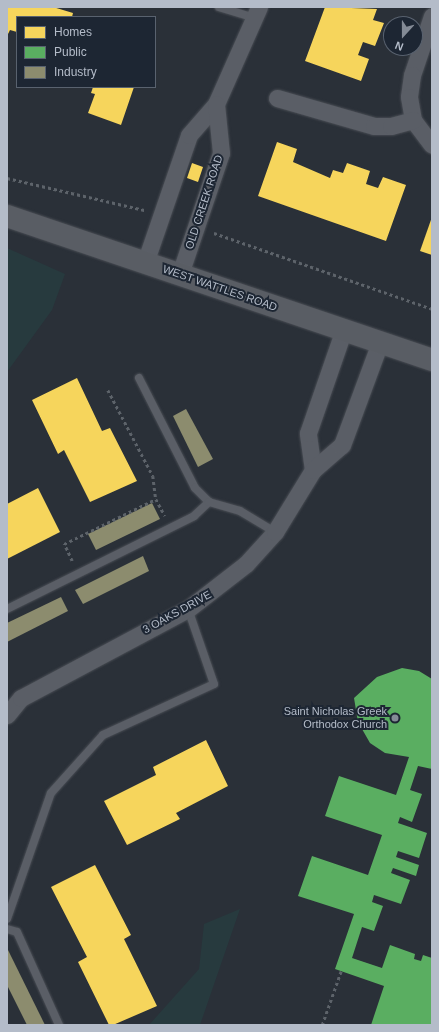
<!DOCTYPE html>
<style>
body{margin:0}
#map{position:relative;width:439px;height:1032px;overflow:hidden;background:#2a3038;font-family:Arial,sans-serif}
div>[style]{position:absolute}
[style*='--x']{left:calc(var(--x)*1px);top:calc(var(--y)*1px);width:calc(var(--w)*1px);rotate:calc(var(--a)*1deg)}
.green>*{inset:0;background:#273a3e}
.homes>*{inset:0;background:#f6d55c}
.public>*{inset:0;background:#5aae61}
.industry>*{inset:0;background:#8c8c6e}
.path>*{height:2.5px;margin-top:-1.25px;transform-origin:0;background:repeating-linear-gradient(90deg,#5d636a 0 3px,transparent 0 6px)}
.roads{filter:drop-shadow(0 0 1px #484c53) drop-shadow(0 0 1px #484c53)}
.lane>*{height:8px;margin:-4px;padding:0 4px;transform-origin:4px;border-radius:4px;background:#5a5e66}
.street>*{height:17px;margin:-8.5px;padding:0 8.5px;transform-origin:8.5px;border-radius:8.5px;background:#5a5e66}
.secondary>*{height:22px;margin:-11px;padding:0 11px;transform-origin:11px;border-radius:11px;background:#595d64}
.dots>*{width:11px;height:11px;translate:-50% -50%;box-sizing:border-box;border:2px solid #1d2633;border-radius:50%}
span{translate:-50% -50%;white-space:nowrap;text-align:center;line-height:1.15;-webkit-text-stroke:4px #1d2633;paint-order:stroke}
.street-label{font-size:11px;color:#b4bcc9}
.poi-label{font-size:11px;color:#b4bcc9}
.right{translate:-100% -50%;text-align:right}
.frame{position:absolute;inset:0;border:8px solid #b4bcc9;pointer-events:none}
.legend{position:absolute;left:16px;top:16px;width:140px;height:72px;box-sizing:border-box;background:#1d2633;border:1px solid #59626f;margin:0;padding:5px 7px;list-style:none;font-size:12px;color:#b4bcc9}
.legend li{display:flex;align-items:center;gap:8px;height:20px}
.legend b{width:20px;border:1px solid #59626f}
.north{position:absolute;left:383px;top:16px;width:40px;height:40px;box-sizing:border-box;background:#1d2633;border:1px solid #59626f;border-radius:50%;rotate:201deg;font-size:11px;font-weight:700;line-height:16px;text-align:center;color:#b4bcc9}
.north::after{content:'';display:block;margin:auto;width:14px;height:18px;background:#848b96;clip-path:polygon(50% 0,100% 100%,50% 72%,0 100%)}
</style>
<div id="map">
<div class="green">
<div style="clip-path:polygon(7px 248px,65px 274px,52px 310px,7px 372px)"></div>
<div style="clip-path:polygon(240px 909px,200px 1025px,149px 1025px,199px 969px,204px 924px)"></div>
</div>
<div class="homes">
<div style="clip-path:polygon(7px 7px,53px 7px,73px 13px,72px 17px,17px 17px,17px 32px,10px 30px,7px 36px)"></div>
<div style="clip-path:polygon(325px 7px,377px 9px,373px 20px,384px 23px,375px 46px,363px 42px,358px 55px,369px 59px,361px 81px,305px 61px)"></div>
<div style="clip-path:polygon(93px 87px,134px 87px,121px 125px,88px 113px,95px 94px,91px 93px)"></div>
<div style="clip-path:polygon(277px 142px,297px 149px,293px 162px,330px 178px,333px 170px,343px 173px,347px 163px,370px 171px,366px 184px,378px 188px,383px 177px,406px 185px,386px 241px,258px 196px)"></div>
<div style="clip-path:polygon(192px 163px,203px 167px,198px 182px,187px 178px)"></div>
<div style="clip-path:polygon(432px 217px,432px 255px,420px 251px)"></div>
<div style="clip-path:polygon(77px 378px,102px 431px,110px 428px,137px 481px,90px 502px,64px 450px,58px 454px,32px 400px)"></div>
<div style="clip-path:polygon(38px 488px,60px 532px,7px 559px,7px 504px)"></div>
<div style="clip-path:polygon(206px 740px,228px 786px,176px 813px,180px 819px,127px 845px,104px 801px,156px 775px,153px 767px)"></div>
<div style="clip-path:polygon(95px 865px,131px 935px,124px 939px,157px 1006px,113px 1025px,109px 1025px,78px 962px,87px 957px,51px 887px)"></div>
</div>
<div class="public">
<div style="clip-path:polygon(402px 668px,419px 671px,432px 679px,432px 769px,418px 766px,410px 790px,422px 794px,412px 822px,400px 817px,398px 823px,427px 833px,419px 858px,398px 851px,396px 857px,419px 865px,416px 876px,393px 868px,391px 873px,410px 880px,401px 904px,374px 895px,372px 902px,383px 906px,374px 931px,362px 927px,352px 958px,382px 968px,390px 945px,415px 954px,414px 959px,421px 961px,423px 955px,432px 958px,432px 1025px,371px 1025px,384px 986px,335px 969px,354px 914px,298px 896px,312px 856px,368px 875px,382px 835px,325px 816px,339px 776px,396px 795px,409px 757px,385px 753px,370px 743px,358px 722px,354px 698px,377px 677px)"></div>
</div>
<div class="industry">
<div style="clip-path:polygon(186px 409px,213px 459px,198px 467px,173px 416px)"></div>
<div style="clip-path:polygon(152px 503px,160px 519px,96px 550px,88px 534px)"></div>
<div style="clip-path:polygon(143px 556px,149px 571px,83px 604px,75px 590px)"></div>
<div style="clip-path:polygon(61px 597px,68px 611px,7px 642px,7px 623px)"></div>
<div style="clip-path:polygon(8px 950px,45px 1025px,27px 1025px,7px 985px)"></div>
</div>
<div class="path">
<div style="--x:7;--y:178;--w:142;--a:13.1"></div>
<div style="--x:214;--y:233;--w:231;--a:19.2"></div>
<div style="--x:108;--y:390;--w:97;--a:62.4"></div>
<div style="--x:153;--y:476;--w:23;--a:83"></div>
<div style="--x:72;--y:561;--w:19;--a:-115"></div>
<div style="--x:64;--y:544;--w:102;--a:-26.1"></div>
<div style="--x:156;--y:499;--w:19;--a:62"></div>
<div style="--x:322;--y:1025;--w:57;--a:-70.6"></div>
</div>
<div class="roads">
<div class="lane">
<div style="--x:219;--y:7;--w:37;--a:17"></div>
<div style="--x:139;--y:378;--w:123;--a:63"></div>
<div style="--x:195;--y:488;--w:20;--a:45"></div>
<div style="--x:7;--y:609;--w:209;--a:-26.4"></div>
<div style="--x:194;--y:516;--w:21;--a:-43"></div>
<div style="--x:209;--y:502;--w:32;--a:16"></div>
<div style="--x:240;--y:511;--w:41;--a:31"></div>
<div style="--x:7;--y:919;--w:133;--a:-70.8"></div>
<div style="--x:51;--y:793;--w:78;--a:-48.1"></div>
<div style="--x:103;--y:735;--w:122;--a:-24.7"></div>
<div style="--x:214;--y:684;--w:79;--a:-109.1"></div>
<div style="--x:7;--y:929;--w:10;--a:17"></div>
<div style="--x:17;--y:932;--w:102;--a:65.7"></div>
</div>
<div class="street">
<div style="--x:432;--y:16;--w:62;--a:108.7"></div>
<div style="--x:412;--y:75;--w:22;--a:98"></div>
<div style="--x:409;--y:97;--w:23;--a:80"></div>
<div style="--x:413;--y:120;--w:31;--a:53"></div>
<div style="--x:277;--y:98;--w:101;--a:16.1"></div>
<div style="--x:374;--y:126;--w:17;--a:0"></div>
<div style="--x:391;--y:126;--w:23;--a:-15"></div>
<div style="--x:145;--y:263;--w:135;--a:-71"></div>
<div style="--x:189;--y:135;--w:41;--a:-48.9"></div>
<div style="--x:216;--y:104;--w:106;--a:-66.1"></div>
<div style="--x:180;--y:274;--w:128;--a:-71.3"></div>
<div style="--x:221;--y:153;--w:49;--a:-95.8"></div>
<div style="--x:313;--y:470;--w:37;--a:-98"></div>
<div style="--x:308;--y:433;--w:110;--a:-70.9"></div>
<div style="--x:7;--y:715;--w:22;--a:-51"></div>
<div style="--x:21;--y:698;--w:189;--a:-28.1"></div>
<div style="--x:188;--y:609;--w:73;--a:-37.8"></div>
<div style="--x:246;--y:564;--w:43;--a:-47.8"></div>
<div style="--x:275;--y:532;--w:73;--a:-58.5"></div>
<div style="--x:313;--y:470;--w:38;--a:-41"></div>
<div style="--x:342;--y:445;--w:110;--a:-69.7"></div>
</div>
<div class="secondary">
<div style="--x:7;--y:216;--w:449;--a:18.7"></div>
</div>
</div>
<div class="dots">
<div style="left:395px;top:718px;background:#848b96"></div>
</div>
<div class="street-label">
<span style="left:204px;top:202px;rotate:-72deg">OLD CREEK ROAD</span>
<span style="left:220px;top:288px;rotate:19deg">WEST WATTLES ROAD</span>
<span style="left:177px;top:612px;rotate:-29deg">3 OAKS DRIVE</span>
</div>
<div class="poi-label">
<span class="right" style="left:387px;top:718px">Saint Nicholas Greek<br>Orthodox Church</span>
</div>
<div class="frame"></div>
<ul class="legend">
<li><b style="height:11px;background:#f6d55c"></b>Homes</li>
<li><b style="height:11px;background:#5aae61"></b>Public</li>
<li><b style="height:11px;background:#8c8c6e"></b>Industry</li>
</ul>
<div class="north">N</div>
</div>
